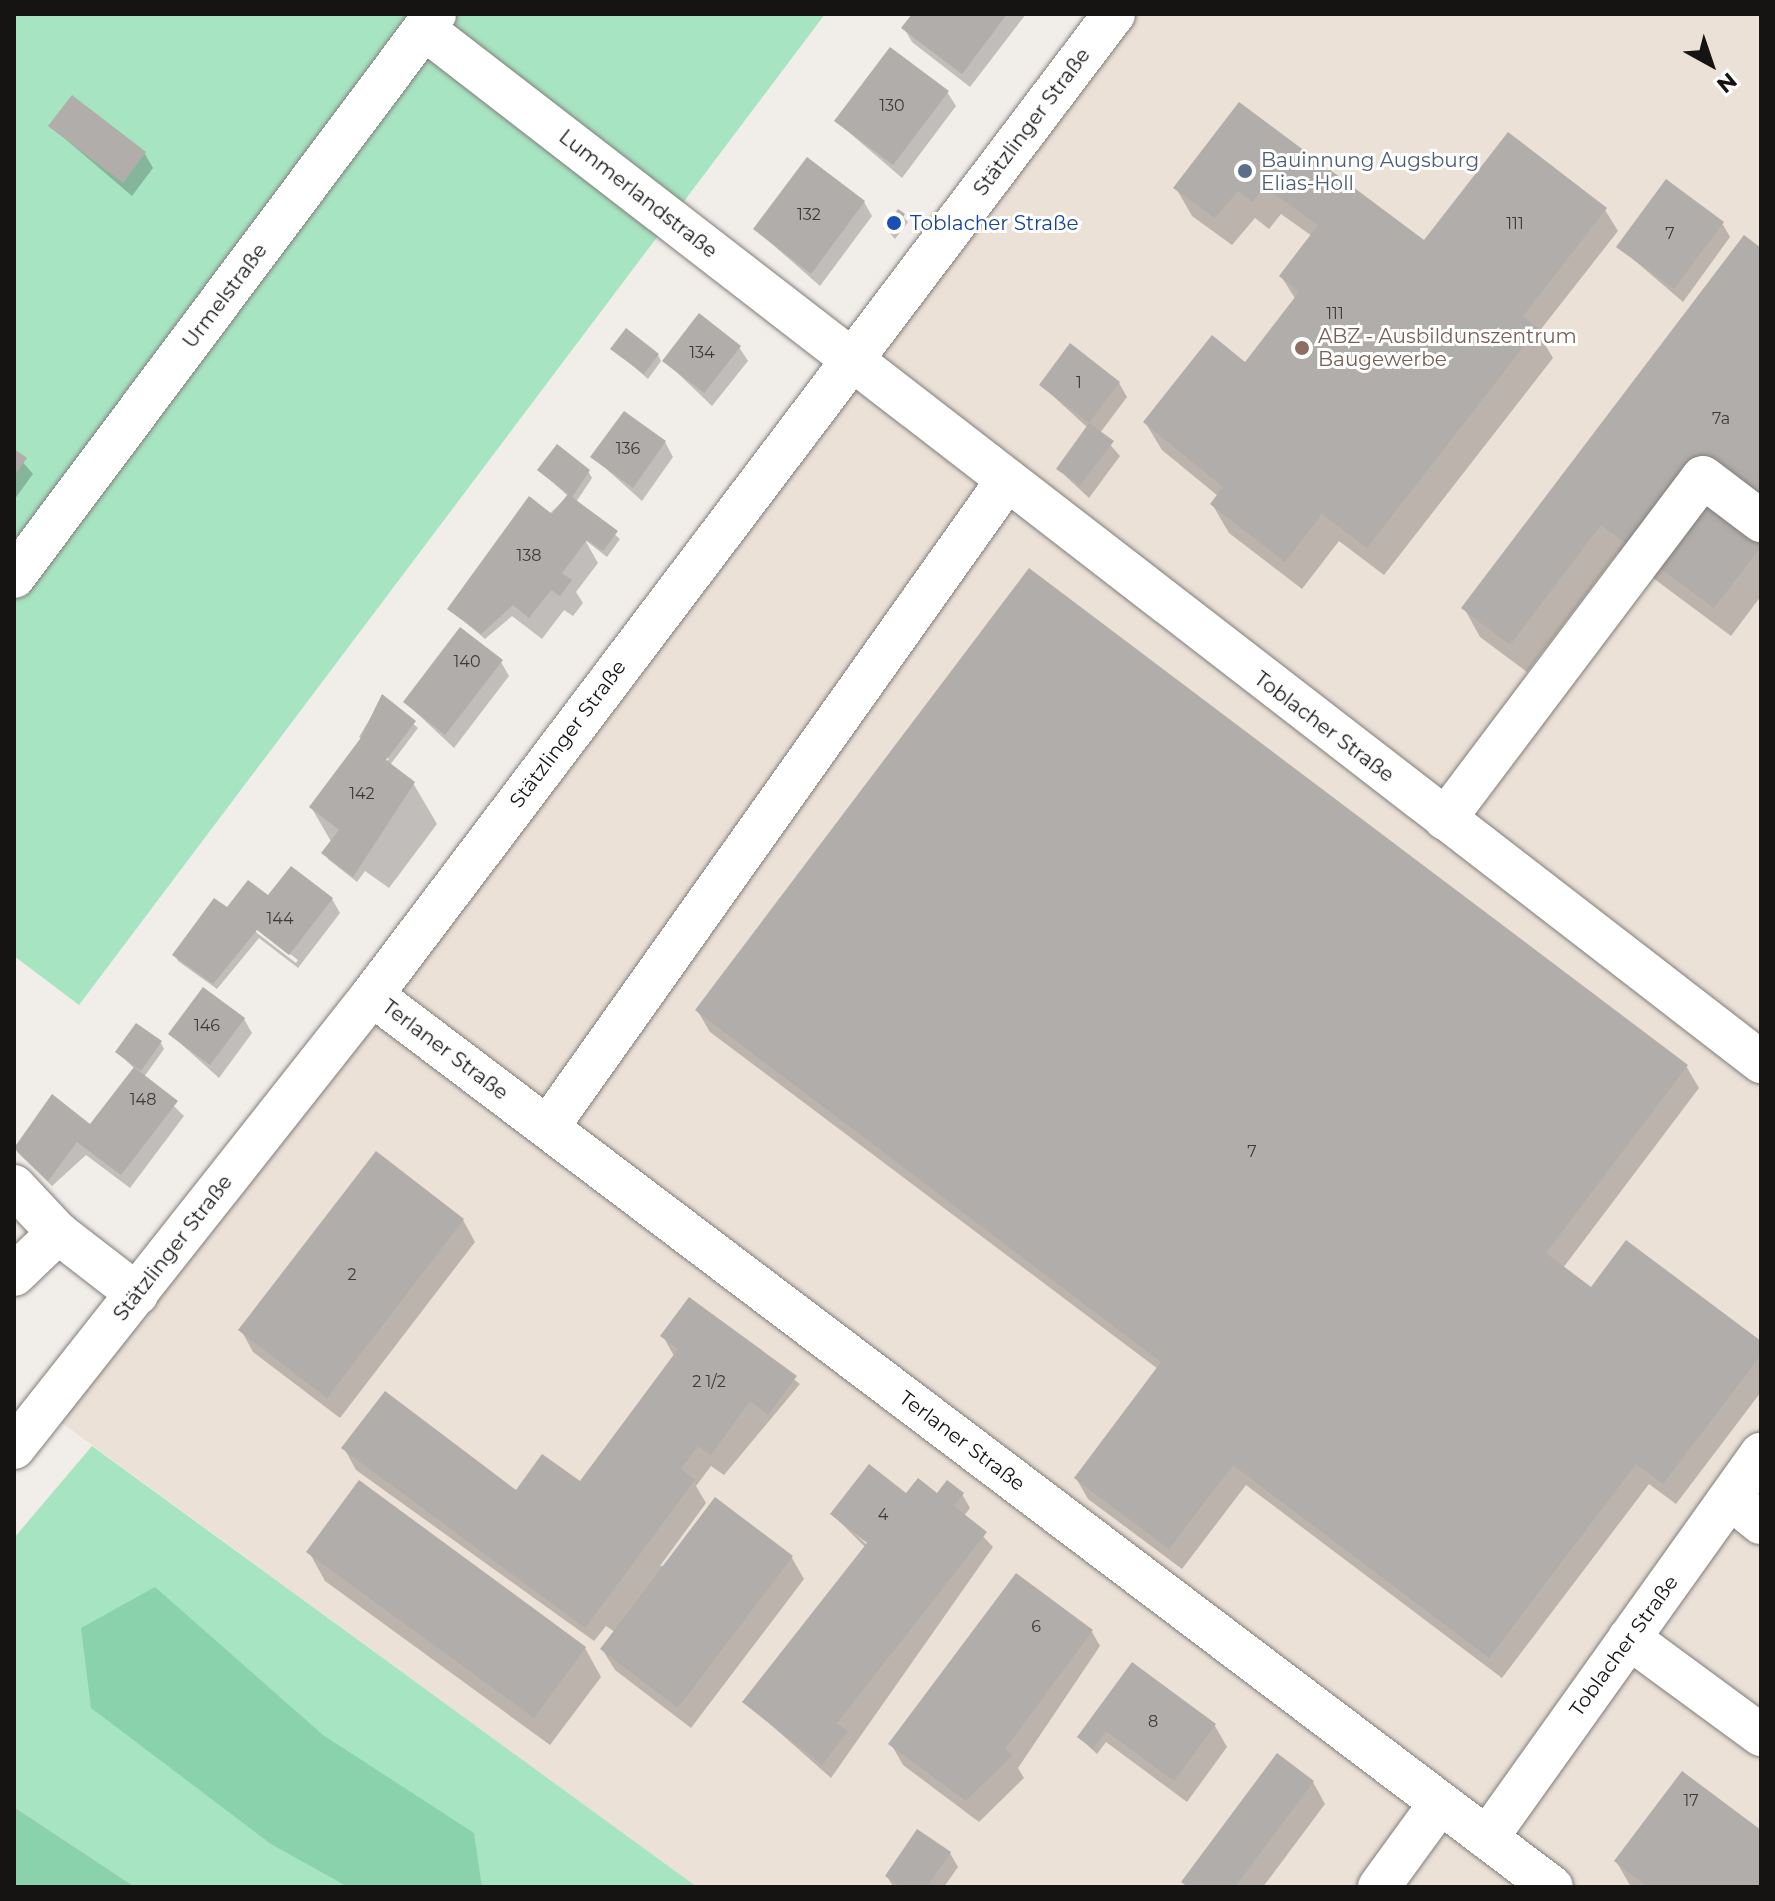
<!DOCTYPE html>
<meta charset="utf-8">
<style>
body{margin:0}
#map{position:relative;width:1775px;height:1901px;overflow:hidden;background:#f1ede9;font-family:Montserrat,sans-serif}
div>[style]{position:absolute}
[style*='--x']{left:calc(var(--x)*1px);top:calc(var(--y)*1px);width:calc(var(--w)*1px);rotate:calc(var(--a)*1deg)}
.built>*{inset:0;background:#ebe1d7}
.green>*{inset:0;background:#a7e4c2}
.forest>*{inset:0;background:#8ad2ab}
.shadow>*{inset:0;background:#0003}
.building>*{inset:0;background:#b1adaa}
.roads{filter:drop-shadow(0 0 2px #817d7a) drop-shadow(0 0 2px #817d7a)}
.minor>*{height:42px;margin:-21px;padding:0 21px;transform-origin:21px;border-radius:21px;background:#fff}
.dots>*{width:22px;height:22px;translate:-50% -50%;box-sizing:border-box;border:4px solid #fff;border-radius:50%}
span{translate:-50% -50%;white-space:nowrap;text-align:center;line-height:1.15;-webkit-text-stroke:6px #fff;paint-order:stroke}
.number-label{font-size:16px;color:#3c3a39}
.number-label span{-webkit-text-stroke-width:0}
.street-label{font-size:20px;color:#151413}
.service-label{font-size:20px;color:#4e5e75}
.left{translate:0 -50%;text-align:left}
.transit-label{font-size:20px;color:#164399}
.education-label{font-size:20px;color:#785e54}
.frame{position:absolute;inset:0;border:16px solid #151413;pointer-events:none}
.north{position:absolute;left:1671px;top:24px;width:80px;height:80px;-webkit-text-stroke:6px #fff;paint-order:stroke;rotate:140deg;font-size:22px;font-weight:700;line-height:32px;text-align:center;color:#151413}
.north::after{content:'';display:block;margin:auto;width:28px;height:36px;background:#151413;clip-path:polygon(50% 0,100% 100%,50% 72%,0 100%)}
</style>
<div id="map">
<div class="built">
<div style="clip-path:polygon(1114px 14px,1761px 14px,1761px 1887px,697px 1887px,44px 1410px)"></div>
</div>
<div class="green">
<div style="clip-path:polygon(14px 14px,825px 14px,79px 1005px,14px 956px)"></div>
<div style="clip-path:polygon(92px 1446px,697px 1887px,135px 1887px,14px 1807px,14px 1538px)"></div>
</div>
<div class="forest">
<div style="clip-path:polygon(155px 1587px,323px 1735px,474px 1833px,482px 1887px,348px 1887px,271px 1844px,91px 1708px,81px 1628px)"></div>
<div style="clip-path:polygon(14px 1807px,135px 1887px,14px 1887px)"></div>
</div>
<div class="shadow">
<div style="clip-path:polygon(915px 14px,1026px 14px,970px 87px,912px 42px,904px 28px)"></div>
<div style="clip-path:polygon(947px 92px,956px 106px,902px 178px,837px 122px)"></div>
<div style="clip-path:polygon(1239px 105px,1433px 252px,1605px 210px,1618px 231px,1538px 333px,1553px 358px,1384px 575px,1339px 541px,1302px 589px,1229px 533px,1212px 504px,1218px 496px,1162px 450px,1145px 422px,1246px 365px,1296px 300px,1281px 276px,1312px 236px,1281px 214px,1269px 229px,1255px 218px,1232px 245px,1192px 216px,1176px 188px)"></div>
<div style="clip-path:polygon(50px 126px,145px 154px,153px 168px,132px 196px)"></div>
<div style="clip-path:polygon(864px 202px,872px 216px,820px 286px,755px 229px)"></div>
<div style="clip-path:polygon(899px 212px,908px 222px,895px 239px,886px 229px)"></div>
<div style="clip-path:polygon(1722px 223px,1730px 237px,1683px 302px,1619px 247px)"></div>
<div style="clip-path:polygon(1761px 250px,1761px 596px,1731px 636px,1618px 552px,1527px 672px,1480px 637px,1464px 608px)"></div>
<div style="clip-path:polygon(739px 347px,748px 361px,712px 406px,665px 361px)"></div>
<div style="clip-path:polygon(613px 349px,658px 355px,661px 361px,648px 379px)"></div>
<div style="clip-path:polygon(1119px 383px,1127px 397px,1100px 433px,1120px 456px,1089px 498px,1058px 469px,1088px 428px,1041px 385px)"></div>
<div style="clip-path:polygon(665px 442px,673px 457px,642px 501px,593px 457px)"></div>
<div style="clip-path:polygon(14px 452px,33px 474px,14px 500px)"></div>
<div style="clip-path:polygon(540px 471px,588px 471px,592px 478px,576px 502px,620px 539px,607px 557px,585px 540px,598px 563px,576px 592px,583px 603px,573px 616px,564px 610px,542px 639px,512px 616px,485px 639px,450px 609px,568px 496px)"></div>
<div style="clip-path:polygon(501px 662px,509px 676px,454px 748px,405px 702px)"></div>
<div style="clip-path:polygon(383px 697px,418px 728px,390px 765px,413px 783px,437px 824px,389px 888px,365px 871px,357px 882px,328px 859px,332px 843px,311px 807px,389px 759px,359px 737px)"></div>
<div style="clip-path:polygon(evenodd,269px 898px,332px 899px,340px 913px,298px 968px,259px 938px,217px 989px,178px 961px,175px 955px,269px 898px,252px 925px,298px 960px,296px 963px,257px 933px,252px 925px)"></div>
<div style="clip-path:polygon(697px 1010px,1686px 1066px,1699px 1088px,1563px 1268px,1591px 1289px,1761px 1344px,1761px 1392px,1676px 1504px,1649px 1484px,1502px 1678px,1246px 1485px,1182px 1569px,1088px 1499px,1076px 1478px,1158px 1369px,710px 1032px)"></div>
<div style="clip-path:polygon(244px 1019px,252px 1033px,219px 1078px,170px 1034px)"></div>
<div style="clip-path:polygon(161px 1043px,164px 1049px,144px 1077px,184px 1116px,130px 1188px,86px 1155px,52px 1186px,18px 1153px,15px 1147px,52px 1097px,91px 1127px,135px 1069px,117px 1052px)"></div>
<div style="clip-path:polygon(376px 1154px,463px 1220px,475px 1242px,340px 1418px,253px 1352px,241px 1330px)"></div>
<div style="clip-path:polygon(689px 1299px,800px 1384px,724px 1475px,711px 1466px,696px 1486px,706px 1503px,660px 1566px,792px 1558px,804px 1579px,691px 1728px,615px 1670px,602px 1649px,615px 1632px,606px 1626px,594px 1641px,356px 1470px,344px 1448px,514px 1492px,579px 1483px,674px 1356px,663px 1336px)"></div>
<div style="clip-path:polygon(evenodd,962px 1494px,970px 1508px,964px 1516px,993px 1547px,831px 1778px,745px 1702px,866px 1548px,832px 1514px,907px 1496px,962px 1494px,841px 1520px,870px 1543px,867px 1545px,841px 1520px)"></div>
<div style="clip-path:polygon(309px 1552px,585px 1648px,601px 1677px,550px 1745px,325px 1581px)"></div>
<div style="clip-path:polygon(1092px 1632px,1100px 1646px,1018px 1768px,1024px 1778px,979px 1822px,903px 1765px,891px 1744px)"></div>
<div style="clip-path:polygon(1132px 1665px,1215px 1726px,1227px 1747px,1187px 1802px,1106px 1742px,1097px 1754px,1079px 1737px)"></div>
<div style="clip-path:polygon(1313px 1782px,1325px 1804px,1263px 1887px,1186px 1887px,1184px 1882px)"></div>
<div style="clip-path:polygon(1761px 1833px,1761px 1887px,1631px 1887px,1616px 1861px)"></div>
<div style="clip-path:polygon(950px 1853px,958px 1867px,944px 1887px,893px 1887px,887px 1876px)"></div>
</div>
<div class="building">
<div style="clip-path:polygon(912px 14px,1007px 14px,962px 74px,901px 28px)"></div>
<div style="clip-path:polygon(890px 47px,949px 91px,893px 165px,834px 121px)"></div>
<div style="clip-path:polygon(72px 95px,146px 152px,123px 183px,48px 126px)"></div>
<div style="clip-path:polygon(1239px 102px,1424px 240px,1508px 132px,1607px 208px,1523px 316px,1538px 328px,1367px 548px,1322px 514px,1285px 562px,1210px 504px,1223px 487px,1143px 422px,1212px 335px,1245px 362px,1299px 292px,1279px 276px,1318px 225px,1264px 187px,1253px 202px,1238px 191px,1215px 218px,1173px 188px)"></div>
<div style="clip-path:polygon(807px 157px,865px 201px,811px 274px,753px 229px)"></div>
<div style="clip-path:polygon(1666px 179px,1724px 222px,1674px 289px,1616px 247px)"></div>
<div style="clip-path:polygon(898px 209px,905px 214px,891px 234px,884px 228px)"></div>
<div style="clip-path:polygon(1744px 235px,1761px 248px,1761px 547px,1714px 608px,1601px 525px,1510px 645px,1461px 608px)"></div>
<div style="clip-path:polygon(699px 313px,741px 346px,704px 393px,662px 361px)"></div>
<div style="clip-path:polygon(626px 328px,659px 354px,644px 374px,610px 349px)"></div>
<div style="clip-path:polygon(1070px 343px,1120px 382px,1089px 423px,1039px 385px)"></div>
<div style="clip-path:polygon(624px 411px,666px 441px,633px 488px,590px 457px)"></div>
<div style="clip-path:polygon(1089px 423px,1114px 441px,1080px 485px,1056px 469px)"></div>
<div style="clip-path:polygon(557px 444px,590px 470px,572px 497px,618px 531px,603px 551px,587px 540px,562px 573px,572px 580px,560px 596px,551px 590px,529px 618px,513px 605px,481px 634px,447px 609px,529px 496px,552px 514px,568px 494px,537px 470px)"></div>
<div style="clip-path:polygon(14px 449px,27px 458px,14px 476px)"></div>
<div style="clip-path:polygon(1029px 568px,1688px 1065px,1546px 1253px,1591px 1287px,1626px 1240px,1761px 1341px,1761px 1355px,1663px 1484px,1636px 1464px,1489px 1658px,1233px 1465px,1169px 1549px,1074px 1478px,1161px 1362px,695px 1010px)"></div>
<div style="clip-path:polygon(460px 627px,503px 660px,445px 735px,403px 702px)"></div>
<div style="clip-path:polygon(382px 694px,416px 721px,386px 760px,415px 782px,353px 877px,321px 853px,339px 830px,309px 807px,360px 739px)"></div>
<div style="clip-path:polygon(291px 866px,333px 898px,289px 955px,257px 930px,213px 984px,172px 955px,214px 898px,227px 907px,248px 880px,268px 895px)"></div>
<div style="clip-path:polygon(203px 987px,245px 1018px,210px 1065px,168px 1034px)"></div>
<div style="clip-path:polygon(136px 1023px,162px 1041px,141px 1071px,115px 1052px)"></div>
<div style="clip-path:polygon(134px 1067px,178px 1101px,121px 1175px,77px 1142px,48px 1181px,14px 1148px,52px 1094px,90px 1124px)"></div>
<div style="clip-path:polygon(376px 1151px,464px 1219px,327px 1398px,238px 1330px)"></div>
<div style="clip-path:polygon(689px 1297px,797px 1376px,768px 1415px,750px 1401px,711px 1455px,698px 1446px,681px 1469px,695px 1480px,585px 1628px,341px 1448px,385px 1391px,516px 1490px,542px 1454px,580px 1481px,678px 1349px,660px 1336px)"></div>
<div style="clip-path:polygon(869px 1464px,906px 1493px,918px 1478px,937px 1493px,947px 1480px,964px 1493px,954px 1506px,987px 1532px,837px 1723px,848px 1731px,822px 1765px,742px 1702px,867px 1543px,830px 1514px)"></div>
<div style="clip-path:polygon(359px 1480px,586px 1647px,534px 1718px,306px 1552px)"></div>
<div style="clip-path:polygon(715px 1497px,793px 1556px,678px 1708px,600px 1649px)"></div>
<div style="clip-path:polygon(1016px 1573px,1093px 1630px,1005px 1749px,1013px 1755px,966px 1801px,888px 1744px)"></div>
<div style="clip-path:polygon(1132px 1662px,1216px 1724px,1174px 1781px,1106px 1731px,1093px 1749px,1077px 1737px)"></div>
<div style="clip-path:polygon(1277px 1753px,1314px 1781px,1235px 1887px,1188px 1887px,1181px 1882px)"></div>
<div style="clip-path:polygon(1682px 1771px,1761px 1830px,1761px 1887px,1648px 1887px,1614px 1861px)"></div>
<div style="clip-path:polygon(917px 1829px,951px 1852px,927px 1887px,900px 1887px,885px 1876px)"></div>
</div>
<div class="roads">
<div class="minor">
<div style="--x:424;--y:29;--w:1690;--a:37.69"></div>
<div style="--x:14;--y:577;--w:703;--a:-53.21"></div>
<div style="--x:1445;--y:819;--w:428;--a:-53"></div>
<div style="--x:1703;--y:477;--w:73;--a:37.2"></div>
<div style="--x:372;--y:995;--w:1479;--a:37.09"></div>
<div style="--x:548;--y:1127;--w:790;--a:-54.64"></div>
<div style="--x:14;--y:1186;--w:64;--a:46.9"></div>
<div style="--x:58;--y:1233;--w:100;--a:37.7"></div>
<div style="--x:14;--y:1275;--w:61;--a:-43.7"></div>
<div style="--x:14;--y:1448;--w:577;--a:-51.68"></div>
<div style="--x:372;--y:995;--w:1230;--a:-52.9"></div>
<div style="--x:1730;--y:1498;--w:40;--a:39"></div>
<div style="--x:1629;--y:1638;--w:164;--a:36.3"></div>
<div style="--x:1487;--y:1838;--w:472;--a:-54.5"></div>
<div style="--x:1379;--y:1887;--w:104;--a:-54"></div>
</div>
</div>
<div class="dots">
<div style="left:1245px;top:171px;background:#5c6f8a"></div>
<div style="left:894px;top:223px;background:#1a4fb4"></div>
<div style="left:1302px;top:348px;background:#8d6e63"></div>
</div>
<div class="number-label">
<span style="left:892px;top:106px">130</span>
<span style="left:809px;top:215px">132</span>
<span style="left:1515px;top:224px">111</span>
<span style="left:1670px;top:234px">7</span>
<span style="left:1335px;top:314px">111</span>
<span style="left:702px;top:353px">134</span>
<span style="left:1079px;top:383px">1</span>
<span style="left:1721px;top:419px">7a</span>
<span style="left:628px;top:449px">136</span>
<span style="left:529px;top:556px">138</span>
<span style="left:467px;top:662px">140</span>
<span style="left:362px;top:794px">142</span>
<span style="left:280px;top:919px">144</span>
<span style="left:207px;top:1026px">146</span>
<span style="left:143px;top:1100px">148</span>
<span style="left:1252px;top:1152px">7</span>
<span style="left:352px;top:1275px">2</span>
<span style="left:709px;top:1382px">2 1/2</span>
<span style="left:883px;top:1515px">4</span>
<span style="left:1036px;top:1627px">6</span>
<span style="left:1153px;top:1722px">8</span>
<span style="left:1691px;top:1801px">17</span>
</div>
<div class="street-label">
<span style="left:1032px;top:122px;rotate:-53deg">Stätzlinger Straße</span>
<span style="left:638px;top:194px;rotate:38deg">Lummerlandstraße</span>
<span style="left:225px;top:296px;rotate:-53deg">Urmelstraße</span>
<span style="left:1324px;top:727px;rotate:37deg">Toblacher Straße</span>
<span style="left:568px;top:734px;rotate:-53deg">Stätzlinger Straße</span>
<span style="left:445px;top:1050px;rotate:37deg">Terlaner Straße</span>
<span style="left:173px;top:1248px;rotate:-52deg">Stätzlinger Straße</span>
<span style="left:962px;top:1441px;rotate:37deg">Terlaner Straße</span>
<span style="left:1624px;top:1646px;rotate:-54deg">Toblacher Straße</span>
</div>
<div class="service-label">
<span class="left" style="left:1261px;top:172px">Bauinnung Augsburg<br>Elias-Holl</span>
</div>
<div class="transit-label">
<span class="left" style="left:910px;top:223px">Toblacher Straße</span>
</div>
<div class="education-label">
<span class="left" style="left:1318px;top:348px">ABZ - Ausbildunszentrum<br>Baugewerbe</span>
</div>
<div class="frame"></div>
<div class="north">N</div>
</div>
